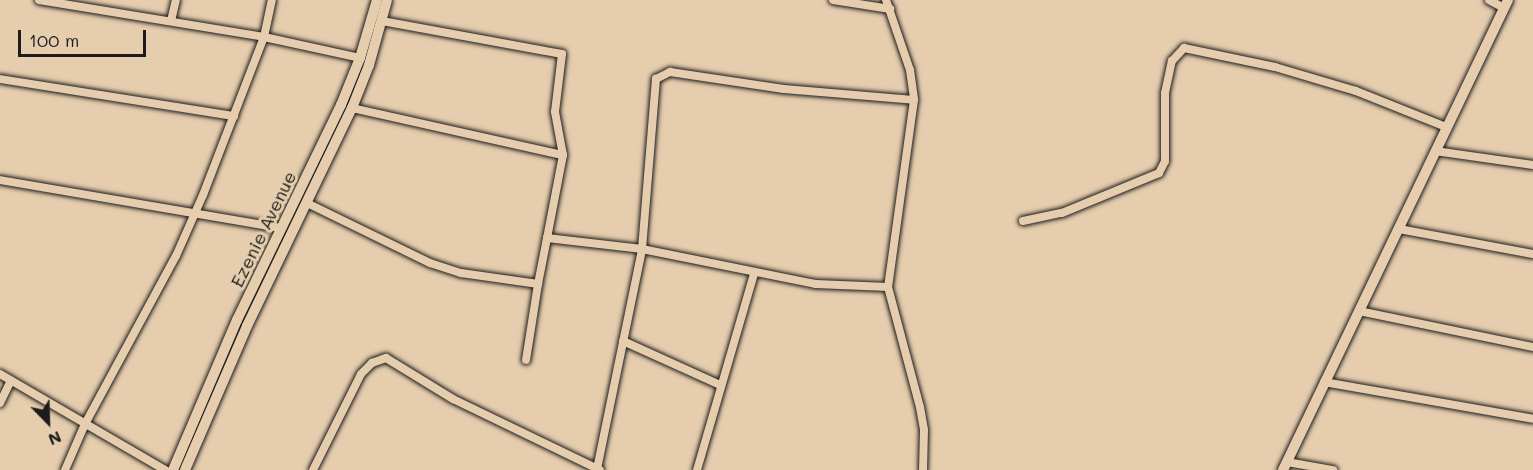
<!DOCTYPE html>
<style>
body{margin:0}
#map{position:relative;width:1533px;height:470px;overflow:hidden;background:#e5cdad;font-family:Mali,sans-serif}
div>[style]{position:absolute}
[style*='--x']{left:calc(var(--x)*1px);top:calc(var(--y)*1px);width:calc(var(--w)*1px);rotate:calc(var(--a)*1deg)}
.roads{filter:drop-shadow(0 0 2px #1c1c1c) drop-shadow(0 0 2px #1c1c1c)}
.street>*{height:8px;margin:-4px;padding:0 4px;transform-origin:4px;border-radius:4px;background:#e5cdad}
.secondary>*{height:10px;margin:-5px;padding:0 5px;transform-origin:5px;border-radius:5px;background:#e5cdad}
span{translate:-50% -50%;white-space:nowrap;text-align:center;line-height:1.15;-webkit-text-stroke:6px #e5cdad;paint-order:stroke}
.street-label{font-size:18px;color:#1c1c1c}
.north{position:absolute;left:18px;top:392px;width:60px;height:60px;-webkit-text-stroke:4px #e5cdad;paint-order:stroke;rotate:157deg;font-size:16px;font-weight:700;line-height:24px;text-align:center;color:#1c1c1c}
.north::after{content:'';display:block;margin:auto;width:21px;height:27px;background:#1c1c1c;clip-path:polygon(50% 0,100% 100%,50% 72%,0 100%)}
.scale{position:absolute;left:18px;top:30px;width:128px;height:27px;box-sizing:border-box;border:3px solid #1c1c1c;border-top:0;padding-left:8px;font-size:18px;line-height:21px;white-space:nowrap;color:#1c1c1c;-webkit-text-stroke:4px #e5cdad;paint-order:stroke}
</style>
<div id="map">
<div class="roads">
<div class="street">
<div style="--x:39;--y:0;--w:228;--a:9.3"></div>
<div style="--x:264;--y:37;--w:98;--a:12.3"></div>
<div style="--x:833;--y:0;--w:58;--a:9"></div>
<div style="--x:886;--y:0;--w:74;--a:71.1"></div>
<div style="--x:910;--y:70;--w:30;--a:82"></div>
<div style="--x:914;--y:100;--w:189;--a:97.9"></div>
<div style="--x:888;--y:287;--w:124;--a:75.1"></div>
<div style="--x:920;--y:407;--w:23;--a:80"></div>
<div style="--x:924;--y:430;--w:40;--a:91.4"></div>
<div style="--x:1489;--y:0;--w:17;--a:28"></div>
<div style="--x:171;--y:21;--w:22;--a:-77"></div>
<div style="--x:382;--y:21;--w:183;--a:10.4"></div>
<div style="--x:562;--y:54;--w:58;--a:96.9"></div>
<div style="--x:555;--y:112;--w:44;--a:79.5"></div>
<div style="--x:563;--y:155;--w:85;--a:100.9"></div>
<div style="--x:0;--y:79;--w:237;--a:9"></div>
<div style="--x:352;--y:108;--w:216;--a:12.6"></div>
<div style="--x:1435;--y:151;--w:99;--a:8.1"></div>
<div style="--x:0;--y:180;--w:285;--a:9.7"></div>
<div style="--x:307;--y:203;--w:137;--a:26"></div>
<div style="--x:430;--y:263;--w:33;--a:18"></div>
<div style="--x:461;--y:273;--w:78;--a:8.1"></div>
<div style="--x:538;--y:284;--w:47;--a:-78.9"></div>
<div style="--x:547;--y:238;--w:96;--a:6.6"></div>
<div style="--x:642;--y:249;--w:177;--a:11.4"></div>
<div style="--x:816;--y:284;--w:72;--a:2.4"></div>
<div style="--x:1023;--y:221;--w:40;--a:-12"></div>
<div style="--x:1062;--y:213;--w:105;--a:-22.4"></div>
<div style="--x:1159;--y:173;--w:13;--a:-63"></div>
<div style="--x:1165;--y:161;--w:68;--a:-90"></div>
<div style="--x:1165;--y:93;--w:33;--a:-78"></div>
<div style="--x:1172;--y:61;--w:18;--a:-47"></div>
<div style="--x:1184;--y:48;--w:93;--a:11.8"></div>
<div style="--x:1275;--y:67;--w:84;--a:16.5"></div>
<div style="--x:1356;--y:91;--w:97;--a:21.8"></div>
<div style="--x:1399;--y:229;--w:136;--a:10.6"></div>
<div style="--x:1359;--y:311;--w:178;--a:11.7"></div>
<div style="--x:623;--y:341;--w:107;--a:24.4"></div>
<div style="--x:526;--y:360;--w:77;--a:-81"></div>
<div style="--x:0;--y:374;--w:191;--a:30.2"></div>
<div style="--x:1324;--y:382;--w:212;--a:10"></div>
<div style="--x:0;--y:403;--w:25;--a:-64"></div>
<div style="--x:1287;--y:462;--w:47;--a:9.9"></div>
<div style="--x:597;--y:469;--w:225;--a:-78.4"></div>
<div style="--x:642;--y:249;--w:171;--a:-85.3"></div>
<div style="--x:656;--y:79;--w:16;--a:-27"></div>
<div style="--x:670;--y:72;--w:115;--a:8.5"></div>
<div style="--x:784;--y:89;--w:130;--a:4.8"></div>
<div style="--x:65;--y:470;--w:50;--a:-66.5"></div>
<div style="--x:85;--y:424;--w:191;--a:-61.6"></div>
<div style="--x:176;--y:256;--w:67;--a:-66.1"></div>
<div style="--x:203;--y:195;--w:169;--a:-68.9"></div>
<div style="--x:264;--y:37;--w:38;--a:-78"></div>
<div style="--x:313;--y:470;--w:107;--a:-63.4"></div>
<div style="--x:361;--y:374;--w:16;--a:-45"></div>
<div style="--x:372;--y:363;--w:15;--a:-20"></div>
<div style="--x:386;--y:358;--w:79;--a:31.5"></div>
<div style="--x:453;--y:399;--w:163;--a:25.8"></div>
<div style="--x:697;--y:470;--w:204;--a:-73.8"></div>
</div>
<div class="secondary">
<div style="--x:173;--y:470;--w:163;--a:-66.9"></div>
<div style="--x:237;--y:320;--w:239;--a:-64.2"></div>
<div style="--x:341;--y:105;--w:51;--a:-68"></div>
<div style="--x:360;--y:58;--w:60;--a:-73.7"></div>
<div style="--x:185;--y:470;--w:157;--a:-66.7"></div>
<div style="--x:247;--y:326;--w:242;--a:-64.3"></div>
<div style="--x:352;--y:108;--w:46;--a:-68.4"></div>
<div style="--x:369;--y:65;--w:67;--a:-74.5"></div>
<div style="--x:1283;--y:470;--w:521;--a:-64.42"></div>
</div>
</div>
<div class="street-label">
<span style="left:263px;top:229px;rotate:-64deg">Ezenie Avenue</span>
</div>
<div class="north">N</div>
<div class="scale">100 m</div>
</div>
